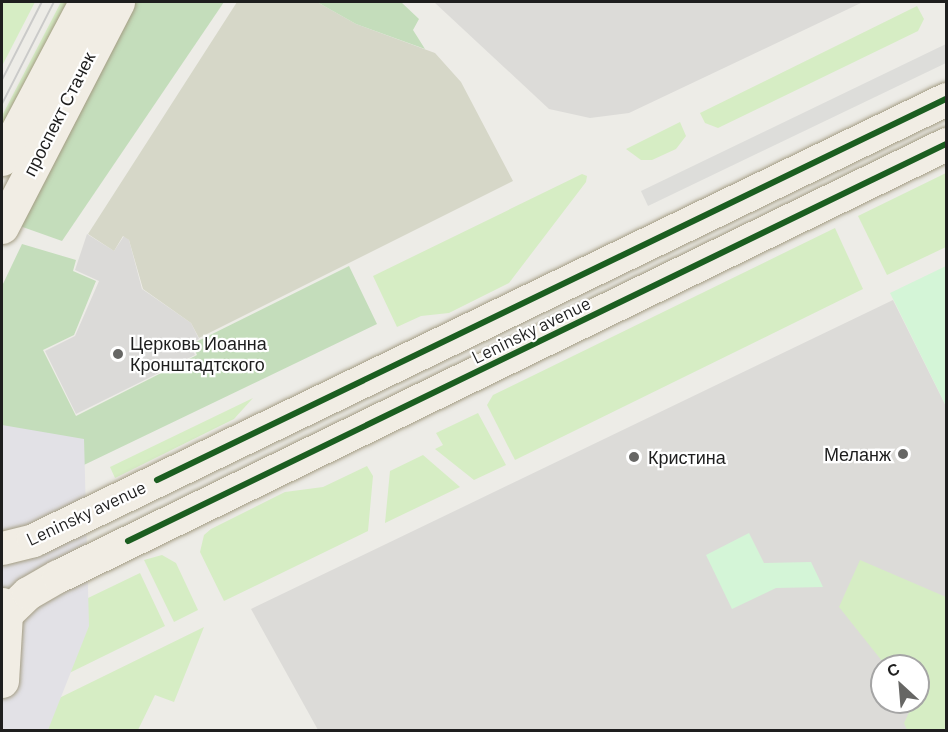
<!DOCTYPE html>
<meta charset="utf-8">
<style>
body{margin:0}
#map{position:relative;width:948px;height:732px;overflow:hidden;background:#edece7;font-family:Barlow,sans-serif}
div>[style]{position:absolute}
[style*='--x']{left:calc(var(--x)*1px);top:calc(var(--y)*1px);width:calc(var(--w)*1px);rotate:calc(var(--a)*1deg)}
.residential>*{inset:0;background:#dcdbd8}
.religious>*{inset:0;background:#dbdad8}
.construction>*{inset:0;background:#d6d7c8}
.grass>*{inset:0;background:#d6edc4}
.forest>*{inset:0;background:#c4ddbb}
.park>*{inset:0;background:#d4f5d7}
.parking>*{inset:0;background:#ddddda}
.plaza>*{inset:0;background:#e2e1e6}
.roads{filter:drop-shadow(0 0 2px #a39c83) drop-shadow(0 0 2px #a39c83)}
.primary>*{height:33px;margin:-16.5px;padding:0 16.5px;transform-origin:16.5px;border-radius:16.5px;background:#f1ede4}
.tram>*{height:1.5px;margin:-0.75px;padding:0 0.75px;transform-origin:0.75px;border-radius:0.75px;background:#cacac9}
.cycleway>*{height:6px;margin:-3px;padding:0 3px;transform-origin:3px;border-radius:3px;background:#1b5e20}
.dots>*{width:16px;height:16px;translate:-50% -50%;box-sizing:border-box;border:3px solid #fff;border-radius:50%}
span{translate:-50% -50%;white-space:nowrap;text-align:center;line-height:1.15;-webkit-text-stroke:4.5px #fff;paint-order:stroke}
.street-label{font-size:18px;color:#1e1e1e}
.poi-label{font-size:18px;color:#1e1e1e}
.left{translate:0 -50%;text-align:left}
.right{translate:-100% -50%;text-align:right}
.frame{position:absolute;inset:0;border:3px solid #1e1e1e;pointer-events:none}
.north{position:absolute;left:870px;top:654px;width:60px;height:60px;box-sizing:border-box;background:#fff;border:2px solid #a5a5a5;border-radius:50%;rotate:334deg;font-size:16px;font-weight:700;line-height:24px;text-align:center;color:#1e1e1e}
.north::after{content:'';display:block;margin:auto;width:21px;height:27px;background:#666664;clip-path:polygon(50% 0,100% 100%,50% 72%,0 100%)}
</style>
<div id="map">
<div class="residential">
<div style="clip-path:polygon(434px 2px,863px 2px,629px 113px,590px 118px,549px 109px)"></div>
<div style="clip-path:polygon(evenodd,893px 300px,946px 406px,946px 730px,318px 730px,251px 609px,893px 300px,882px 666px,918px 666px,918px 702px,882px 702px,882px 666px)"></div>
</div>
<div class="religious">
<div style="clip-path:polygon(87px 234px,114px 251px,124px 236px,129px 240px,142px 289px,191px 323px,199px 339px,190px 343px,195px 355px,76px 414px,45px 351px,75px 336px,99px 281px,75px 270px)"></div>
</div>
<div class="construction">
<div style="clip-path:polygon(237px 2px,317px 2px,356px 24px,435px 53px,461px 82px,513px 181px,199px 338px,191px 323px,143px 289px,129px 240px,123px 236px,114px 251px,88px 234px)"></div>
</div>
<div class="grass">
<div style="clip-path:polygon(2px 2px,35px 2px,2px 66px)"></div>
<div style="clip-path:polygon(61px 2px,74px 2px,2px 140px,2px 116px)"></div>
<div style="clip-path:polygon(917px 6px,924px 19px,918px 31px,718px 128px,705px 123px,700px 113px)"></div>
<div style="clip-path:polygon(680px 122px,686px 136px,676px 149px,652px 160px,641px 160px,626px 149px)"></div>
<div style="clip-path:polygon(946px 173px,946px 247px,887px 275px,858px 216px)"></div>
<div style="clip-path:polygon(582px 174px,587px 176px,586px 182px,509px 283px,449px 313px,421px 316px,397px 327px,373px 276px)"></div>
<div style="clip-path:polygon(835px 228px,863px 289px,515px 460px,487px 405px,493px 395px)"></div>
<div style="clip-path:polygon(253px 398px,234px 419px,115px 478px,110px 467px)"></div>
<div style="clip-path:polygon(478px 413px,506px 465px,474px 480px,435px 449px,443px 445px,436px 433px)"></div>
<div style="clip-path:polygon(423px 455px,460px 487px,385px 523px,390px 471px)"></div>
<div style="clip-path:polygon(367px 466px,373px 476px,368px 531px,224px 601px,200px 552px,204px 535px,211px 529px,285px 492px,323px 487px)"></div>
<div style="clip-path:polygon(162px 555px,176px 563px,198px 610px,174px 622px,144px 560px)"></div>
<div style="clip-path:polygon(860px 560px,946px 597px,946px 730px,907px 730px,904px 723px,914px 702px,918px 702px,927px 675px,918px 671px,918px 666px,894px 659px,886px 666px,839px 607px)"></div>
<div style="clip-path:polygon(140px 573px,165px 626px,53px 681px,61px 611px)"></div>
<div style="clip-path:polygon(204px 627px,174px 702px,155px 695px,138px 730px,41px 730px,51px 702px)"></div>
</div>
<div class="forest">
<div style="clip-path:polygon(134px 2px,224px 2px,62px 241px,17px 225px)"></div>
<div style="clip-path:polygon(317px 2px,401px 2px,419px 19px,413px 30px,425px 49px,356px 24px)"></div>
<div style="clip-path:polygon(22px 244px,76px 260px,73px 271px,96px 281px,74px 335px,43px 350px,76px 416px,197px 355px,192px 344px,349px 266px,377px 324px,34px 489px,2px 493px,2px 286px)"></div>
</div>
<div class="park">
<div style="clip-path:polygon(946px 266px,946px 406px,890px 293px)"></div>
<div style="clip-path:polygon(749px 533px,764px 563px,811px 562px,823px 587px,776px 588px,732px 609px,706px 555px)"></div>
</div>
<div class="parking">
<div style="clip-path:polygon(946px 44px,946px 63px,648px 206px,641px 191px)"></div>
</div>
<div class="plaza">
<div style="clip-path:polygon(2px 425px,84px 439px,89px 626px,48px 730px,2px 730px)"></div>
</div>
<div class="roads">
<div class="primary">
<div style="--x:2;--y:159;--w:178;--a:-62.1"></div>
<div style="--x:2;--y:227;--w:253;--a:-62.7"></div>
<div style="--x:2;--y:548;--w:32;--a:-14"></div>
<div style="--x:33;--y:540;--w:1014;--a:-25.78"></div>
<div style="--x:2;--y:604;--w:11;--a:68"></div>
<div style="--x:6;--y:614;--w:67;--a:93.4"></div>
<div style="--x:6;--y:614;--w:30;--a:-44"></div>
<div style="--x:28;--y:593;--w:34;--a:-30"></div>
<div style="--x:58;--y:576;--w:988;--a:-25.94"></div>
</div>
</div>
<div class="tram">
<div style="--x:2;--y:80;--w:88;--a:-62.9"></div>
<div style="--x:2;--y:104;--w:114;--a:-63"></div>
</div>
<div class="cycleway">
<div style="--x:157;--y:480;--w:876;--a:-25.78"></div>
<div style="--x:128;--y:541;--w:909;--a:-25.89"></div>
</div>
<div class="dots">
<div style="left:118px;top:354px;background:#666664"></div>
<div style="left:903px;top:454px;background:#666664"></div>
<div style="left:634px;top:457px;background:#666664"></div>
</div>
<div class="street-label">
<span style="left:59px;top:114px;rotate:-63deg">проспект Стачек</span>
<span style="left:531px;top:330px;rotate:-26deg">Leninsky avenue</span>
<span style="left:86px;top:513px;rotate:-25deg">Leninsky avenue</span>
</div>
<div class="poi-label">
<span class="left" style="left:130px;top:354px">Церковь Иоанна<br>Кронштадтского</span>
<span class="right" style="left:891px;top:454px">Меланж</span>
<span class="left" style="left:648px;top:457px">Кристина</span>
</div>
<div class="frame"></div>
<div class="north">С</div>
</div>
